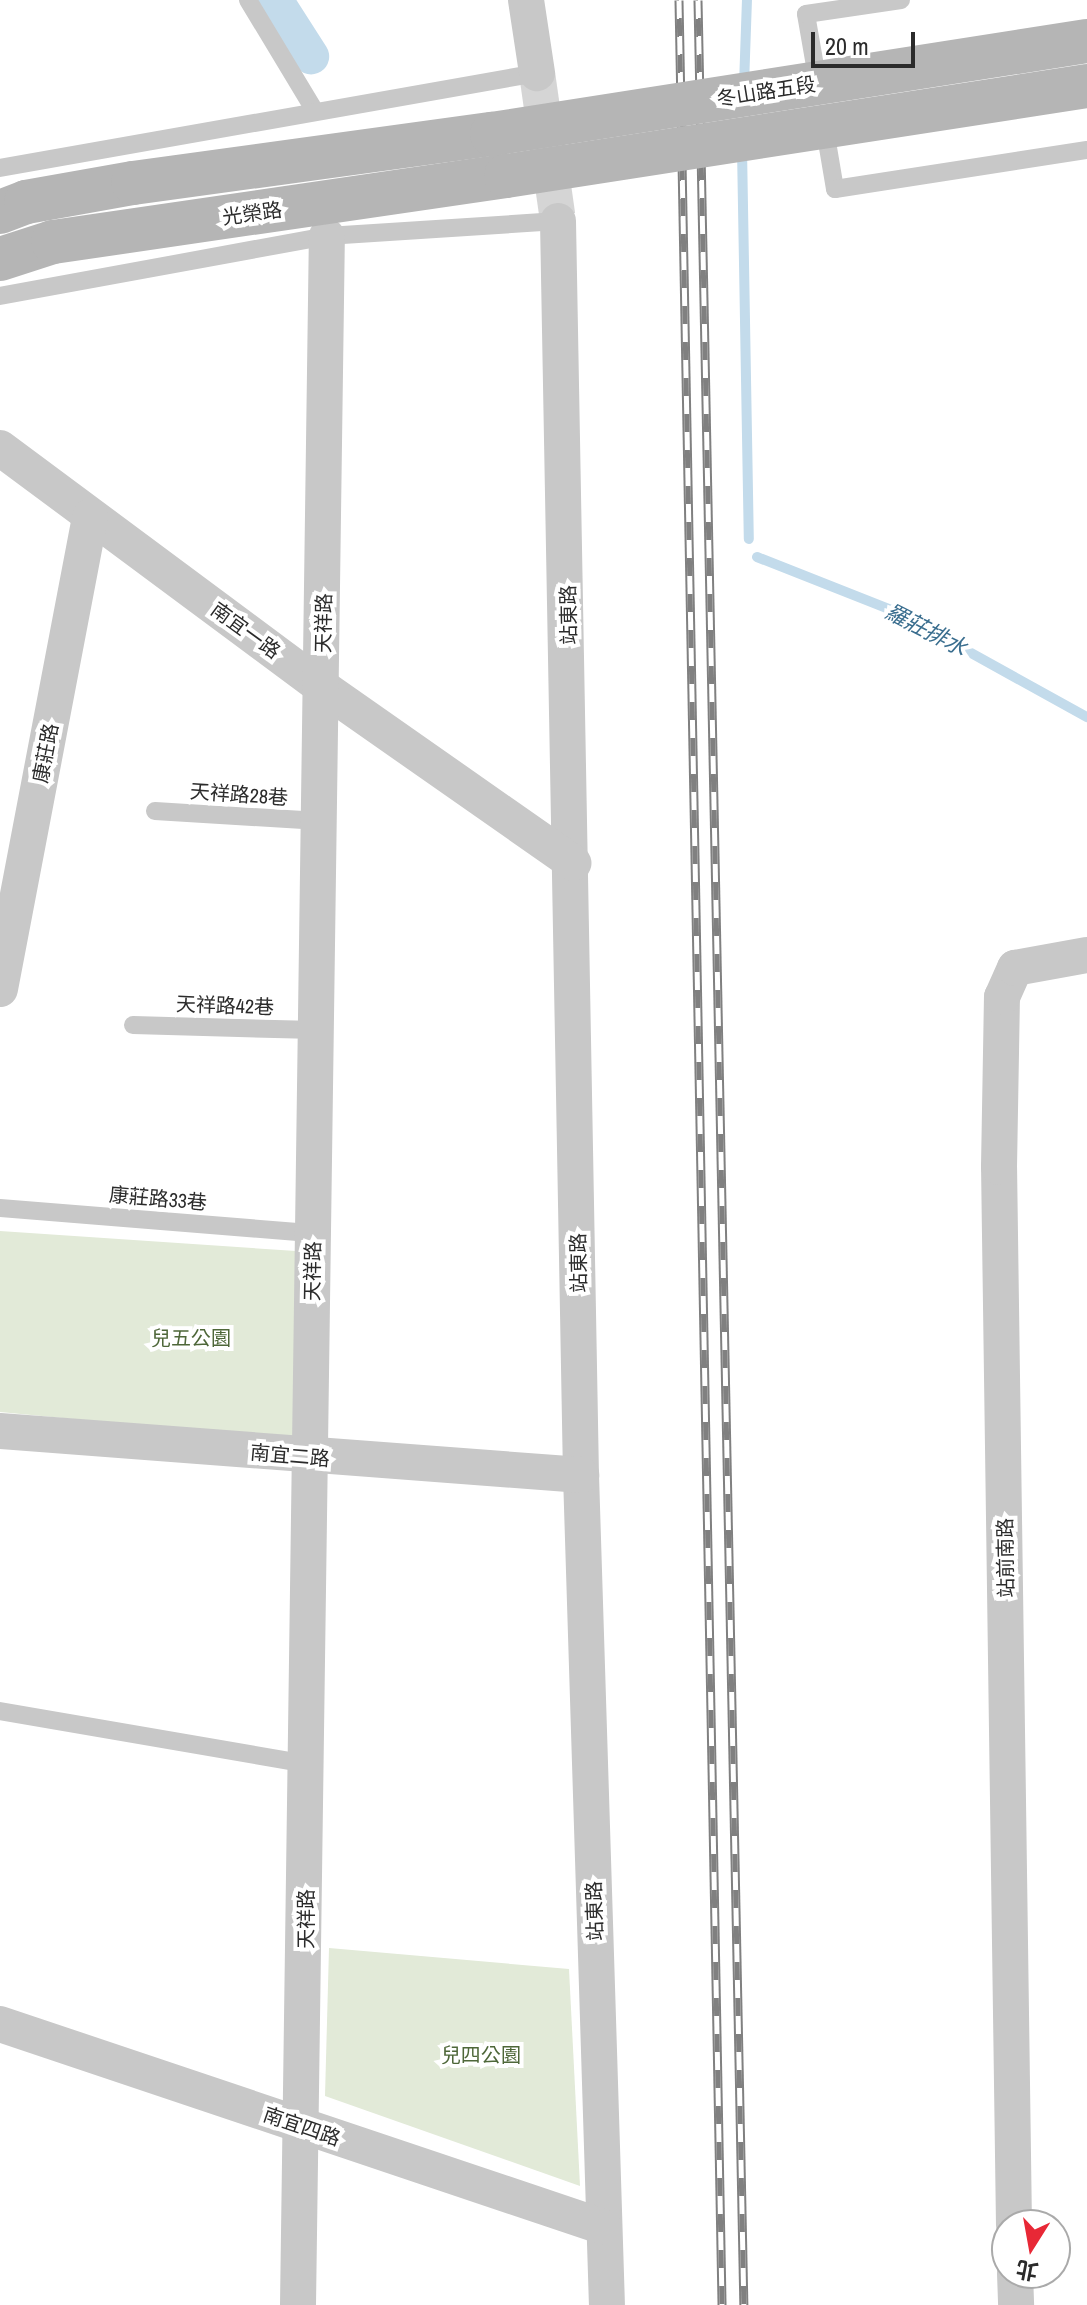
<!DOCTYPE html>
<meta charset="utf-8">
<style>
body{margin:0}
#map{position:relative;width:1087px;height:2305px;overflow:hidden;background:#fff;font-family:"Archivo Narrow","Noto Sans TC",sans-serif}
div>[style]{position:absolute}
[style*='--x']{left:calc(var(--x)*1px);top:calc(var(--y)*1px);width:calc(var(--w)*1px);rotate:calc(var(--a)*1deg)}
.green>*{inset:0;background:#e2ead8}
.stream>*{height:10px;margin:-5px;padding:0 5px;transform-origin:5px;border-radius:5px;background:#c3dbeb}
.canal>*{height:36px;margin:-18px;padding:0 18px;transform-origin:18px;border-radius:18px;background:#c3dbeb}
.street-tunnel>*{height:36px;margin-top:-18px;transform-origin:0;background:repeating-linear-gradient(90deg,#d5d5d5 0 36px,transparent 0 54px)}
.lane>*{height:18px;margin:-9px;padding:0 9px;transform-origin:9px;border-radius:9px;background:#c8c8c8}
.street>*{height:36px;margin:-18px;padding:0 18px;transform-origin:18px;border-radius:18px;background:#c8c8c8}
.secondary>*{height:44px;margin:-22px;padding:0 22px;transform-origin:22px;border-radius:22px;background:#b5b5b5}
.rail>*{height:9px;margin-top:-4.5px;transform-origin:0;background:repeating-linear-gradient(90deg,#fff 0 18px,#808080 0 36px);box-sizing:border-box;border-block:2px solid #808080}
.secondary-bridge>*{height:44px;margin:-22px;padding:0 22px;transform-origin:22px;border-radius:22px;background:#b5b5b5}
span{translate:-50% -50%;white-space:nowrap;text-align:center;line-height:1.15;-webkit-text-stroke:8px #fff;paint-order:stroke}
.street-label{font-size:20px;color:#2b2b2b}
.park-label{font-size:20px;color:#4e6739}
.water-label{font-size:22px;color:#396d8e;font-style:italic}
.north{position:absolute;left:991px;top:2209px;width:80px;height:80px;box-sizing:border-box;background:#fff;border:2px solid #aaa;border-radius:50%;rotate:191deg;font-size:22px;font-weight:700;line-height:32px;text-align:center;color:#2b2b2b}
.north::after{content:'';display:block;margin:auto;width:28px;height:36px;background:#e82836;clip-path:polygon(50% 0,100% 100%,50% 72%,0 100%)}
.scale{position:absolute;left:811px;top:32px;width:104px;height:36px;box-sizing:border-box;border:4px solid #2b2b2b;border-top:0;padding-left:10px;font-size:24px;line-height:28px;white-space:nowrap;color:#2b2b2b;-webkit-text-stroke:6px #fff;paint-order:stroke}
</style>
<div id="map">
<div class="green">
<div style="clip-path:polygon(0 1231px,296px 1251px,293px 1440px,0 1412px)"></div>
<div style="clip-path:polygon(329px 1948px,569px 1969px,580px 2186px,325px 2096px)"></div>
</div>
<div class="stream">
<div style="--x:744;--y:85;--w:85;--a:-88"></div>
<div style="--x:742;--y:149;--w:390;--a:89"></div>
<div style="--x:757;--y:557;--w:153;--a:21.5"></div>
<div style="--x:899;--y:613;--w:215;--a:29"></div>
</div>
<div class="canal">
<div style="--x:275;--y:0;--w:67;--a:57.3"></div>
</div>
<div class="street-tunnel">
<div style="--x:537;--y:73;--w:149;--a:81.9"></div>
</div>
<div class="lane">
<div style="--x:248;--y:0;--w:130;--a:58.9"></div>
<div style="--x:818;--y:83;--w:70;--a:-99.9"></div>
<div style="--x:806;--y:14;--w:96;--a:-8.4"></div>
<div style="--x:824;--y:124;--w:66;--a:80.4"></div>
<div style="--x:835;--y:189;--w:255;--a:-8.8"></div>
<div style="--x:0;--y:168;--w:545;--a:-10.03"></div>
<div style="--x:0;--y:296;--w:332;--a:-10.4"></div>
<div style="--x:327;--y:236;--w:231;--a:-3.7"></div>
<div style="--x:155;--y:811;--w:165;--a:3.5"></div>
<div style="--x:133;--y:1025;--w:183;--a:1.6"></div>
<div style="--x:0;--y:1208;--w:314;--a:4.6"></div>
<div style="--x:0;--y:1711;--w:311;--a:9.8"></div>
</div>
<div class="street">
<div style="--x:526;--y:0;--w:74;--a:81.4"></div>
<div style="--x:558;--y:221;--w:1254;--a:88.95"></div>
<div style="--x:581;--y:1475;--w:830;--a:88.21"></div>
<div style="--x:0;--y:448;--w:401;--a:36.6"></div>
<div style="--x:322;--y:687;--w:307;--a:35"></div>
<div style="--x:0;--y:989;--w:481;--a:-79.2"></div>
<div style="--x:0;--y:1431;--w:583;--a:4.33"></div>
<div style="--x:0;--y:2024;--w:637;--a:18.58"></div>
<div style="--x:1014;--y:2225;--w:1058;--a:-90.81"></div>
<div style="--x:999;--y:1167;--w:170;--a:-89"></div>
<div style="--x:1002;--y:997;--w:32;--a:-66"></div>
<div style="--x:1015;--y:968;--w:73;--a:-10.2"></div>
<div style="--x:1015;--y:2273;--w:32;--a:88"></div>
<div style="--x:298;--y:2305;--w:2069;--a:-89.2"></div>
</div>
<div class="secondary">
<div style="--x:0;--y:212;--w:28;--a:-21"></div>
<div style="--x:26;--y:202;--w:109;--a:-10.1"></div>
<div style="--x:133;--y:183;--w:362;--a:-7.8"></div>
<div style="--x:0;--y:259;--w:56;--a:-17.8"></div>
<div style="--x:53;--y:242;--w:458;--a:-8.3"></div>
</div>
<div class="rail">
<div style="--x:679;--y:0;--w:2305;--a:88.93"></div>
<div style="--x:698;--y:0;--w:2305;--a:88.86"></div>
</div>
<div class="secondary-bridge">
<div style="--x:492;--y:134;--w:602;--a:-8.88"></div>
<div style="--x:506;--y:176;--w:588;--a:-8.81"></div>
</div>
<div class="street-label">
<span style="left:766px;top:91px;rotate:-9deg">冬山路五段</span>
<span style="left:252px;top:213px;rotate:-8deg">光榮路</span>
<span style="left:568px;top:615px;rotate:-91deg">站東路</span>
<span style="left:323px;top:623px;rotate:-89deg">天祥路</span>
<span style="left:246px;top:630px;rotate:36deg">南宜一路</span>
<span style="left:45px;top:753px;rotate:-79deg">康莊路</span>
<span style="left:239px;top:794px;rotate:4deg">天祥路28巷</span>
<span style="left:225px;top:1005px;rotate:2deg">天祥路42巷</span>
<span style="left:158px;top:1198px;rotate:5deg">康莊路33巷</span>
<span style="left:578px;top:1263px;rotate:-91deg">站東路</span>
<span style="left:312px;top:1271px;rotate:-89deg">天祥路</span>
<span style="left:290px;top:1455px;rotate:5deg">南宜二路</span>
<span style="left:1005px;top:1558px;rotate:-91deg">站前南路</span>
<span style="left:594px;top:1911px;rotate:-92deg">站東路</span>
<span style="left:305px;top:1919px;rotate:-90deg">天祥路</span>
<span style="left:302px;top:2126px;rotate:19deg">南宜四路</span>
</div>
<div class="park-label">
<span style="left:191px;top:1337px">兒五公園</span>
<span style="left:481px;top:2054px">兒四公園</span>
</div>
<div class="water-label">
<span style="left:926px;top:630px;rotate:27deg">羅莊排水</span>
</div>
<div class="north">北</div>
<div class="scale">20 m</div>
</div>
